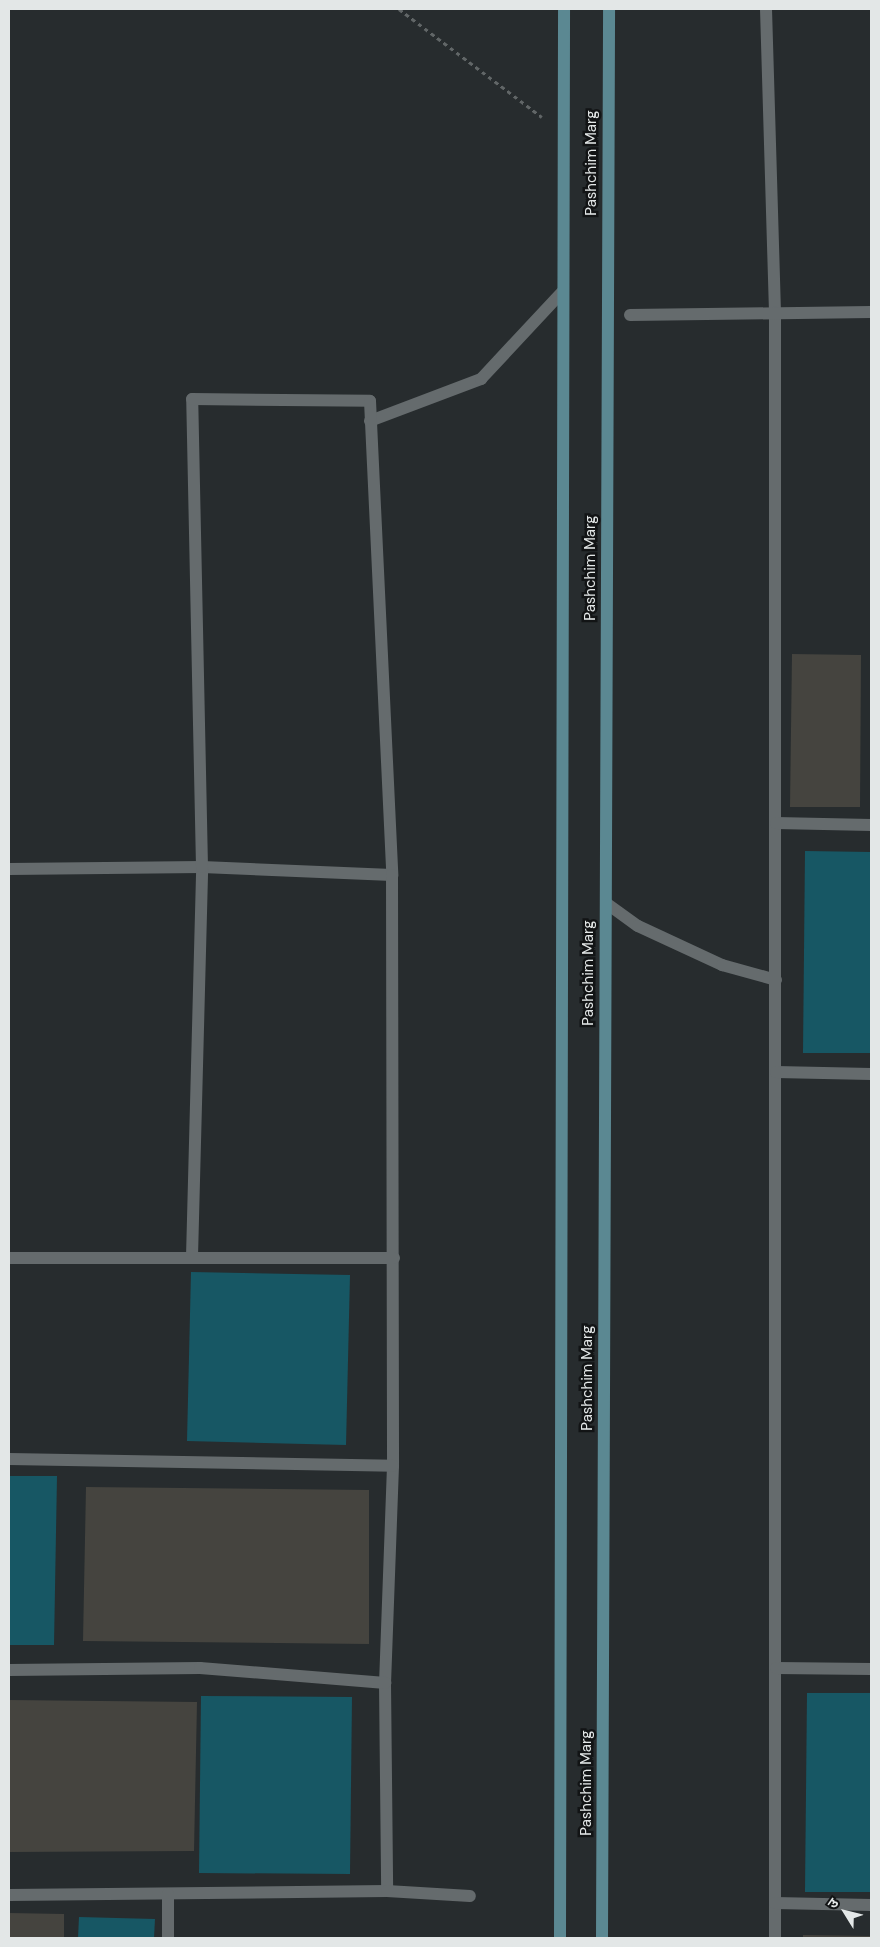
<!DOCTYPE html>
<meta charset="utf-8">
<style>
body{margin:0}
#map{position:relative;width:880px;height:1947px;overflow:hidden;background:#272c2e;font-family:"DM Sans","Noto Sans Devanagari",sans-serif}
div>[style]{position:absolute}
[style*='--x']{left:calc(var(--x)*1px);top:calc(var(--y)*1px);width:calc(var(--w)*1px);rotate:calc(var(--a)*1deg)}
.green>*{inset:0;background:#175764}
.building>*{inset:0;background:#45443f}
.path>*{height:3px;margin-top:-1.5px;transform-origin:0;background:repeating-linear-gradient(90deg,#616667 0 4px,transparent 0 8px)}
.lane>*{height:12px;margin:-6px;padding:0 6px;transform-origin:6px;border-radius:6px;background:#656b6d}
.street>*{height:12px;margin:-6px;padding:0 6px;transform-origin:6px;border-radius:6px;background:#656b6d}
.secondary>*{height:12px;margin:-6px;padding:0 6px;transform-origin:6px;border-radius:6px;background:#5b8892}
span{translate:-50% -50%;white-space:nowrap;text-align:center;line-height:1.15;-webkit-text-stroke:5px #121415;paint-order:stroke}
.street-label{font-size:15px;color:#e3e7e7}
.frame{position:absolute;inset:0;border:10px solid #e3e7e7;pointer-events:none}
.north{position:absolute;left:820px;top:1887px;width:50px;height:50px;-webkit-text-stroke:4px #121415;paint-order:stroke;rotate:306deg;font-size:14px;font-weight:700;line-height:20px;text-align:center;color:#e3e7e7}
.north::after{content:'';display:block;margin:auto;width:18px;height:22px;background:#e3e7e7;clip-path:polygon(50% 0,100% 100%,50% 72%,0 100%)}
</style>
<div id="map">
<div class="green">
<div style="clip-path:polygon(805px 851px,871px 852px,871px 1053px,803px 1053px)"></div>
<div style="clip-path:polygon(191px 1272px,350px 1275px,346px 1445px,187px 1441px)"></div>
<div style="clip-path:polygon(9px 1476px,57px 1476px,54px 1645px,9px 1645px)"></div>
<div style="clip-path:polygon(807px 1693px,871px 1693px,871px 1892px,805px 1892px)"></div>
<div style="clip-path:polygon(201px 1696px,352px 1697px,350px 1874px,199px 1873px)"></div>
<div style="clip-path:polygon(79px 1917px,155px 1919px,154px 1938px,78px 1938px)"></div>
</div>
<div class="building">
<div style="clip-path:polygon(792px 654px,861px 655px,860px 807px,790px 807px)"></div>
<div style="clip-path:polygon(86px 1487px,369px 1490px,369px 1644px,83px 1641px)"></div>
<div style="clip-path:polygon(9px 1700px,197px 1702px,194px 1851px,9px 1852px)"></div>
<div style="clip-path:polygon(9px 1913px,64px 1914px,64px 1938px,9px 1938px)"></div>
<div style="clip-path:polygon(803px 1935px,871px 1936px,871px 1938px,803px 1938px)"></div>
</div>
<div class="path">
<div style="--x:399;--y:9;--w:179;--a:37.1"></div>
</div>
<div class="lane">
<div style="--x:370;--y:421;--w:119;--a:-20.7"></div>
<div style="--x:481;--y:379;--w:120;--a:-47"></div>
<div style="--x:606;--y:903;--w:39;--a:36"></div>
<div style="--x:638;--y:926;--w:93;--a:24.9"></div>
<div style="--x:722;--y:965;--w:56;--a:15.5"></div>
</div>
<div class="street">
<div style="--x:766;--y:9;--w:303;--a:88.3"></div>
<div style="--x:775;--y:312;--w:1626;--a:90"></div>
<div style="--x:630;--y:315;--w:241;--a:-0.7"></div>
<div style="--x:776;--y:823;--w:95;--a:1.2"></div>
<div style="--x:9;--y:869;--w:193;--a:-0.6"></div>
<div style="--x:202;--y:867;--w:190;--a:2.4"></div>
<div style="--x:776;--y:1072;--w:95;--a:1.2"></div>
<div style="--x:192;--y:1257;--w:390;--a:-88.5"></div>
<div style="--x:202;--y:867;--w:468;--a:-91.2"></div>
<div style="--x:192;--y:399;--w:178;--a:0.6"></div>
<div style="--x:370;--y:401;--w:475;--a:87.3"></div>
<div style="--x:392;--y:875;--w:591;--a:89.9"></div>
<div style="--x:393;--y:1466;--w:217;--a:92.1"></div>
<div style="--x:385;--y:1683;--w:208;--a:89.4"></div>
<div style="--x:9;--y:1258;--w:385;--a:0"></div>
<div style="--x:9;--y:1459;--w:384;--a:1"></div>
<div style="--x:776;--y:1668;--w:95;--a:0.6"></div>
<div style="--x:9;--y:1670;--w:191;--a:-0.6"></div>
<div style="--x:200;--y:1668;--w:186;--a:4.6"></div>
<div style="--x:9;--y:1895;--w:378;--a:-0.6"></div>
<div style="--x:387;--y:1891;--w:83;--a:3.4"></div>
<div style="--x:775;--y:1903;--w:96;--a:1.2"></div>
<div style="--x:168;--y:1938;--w:44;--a:-90"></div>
</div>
<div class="secondary">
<div style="--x:560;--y:1938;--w:1929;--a:-89.88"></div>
<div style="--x:602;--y:1938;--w:1929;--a:-89.79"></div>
</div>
<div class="street-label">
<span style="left:592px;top:163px;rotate:-90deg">Pashchim Marg</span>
<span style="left:591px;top:568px;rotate:-90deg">Pashchim Marg</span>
<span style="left:589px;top:973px;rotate:-90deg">Pashchim Marg</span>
<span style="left:588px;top:1378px;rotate:-90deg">Pashchim Marg</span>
<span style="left:587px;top:1783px;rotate:-90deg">Pashchim Marg</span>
</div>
<div class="frame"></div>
<div class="north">उ</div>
</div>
